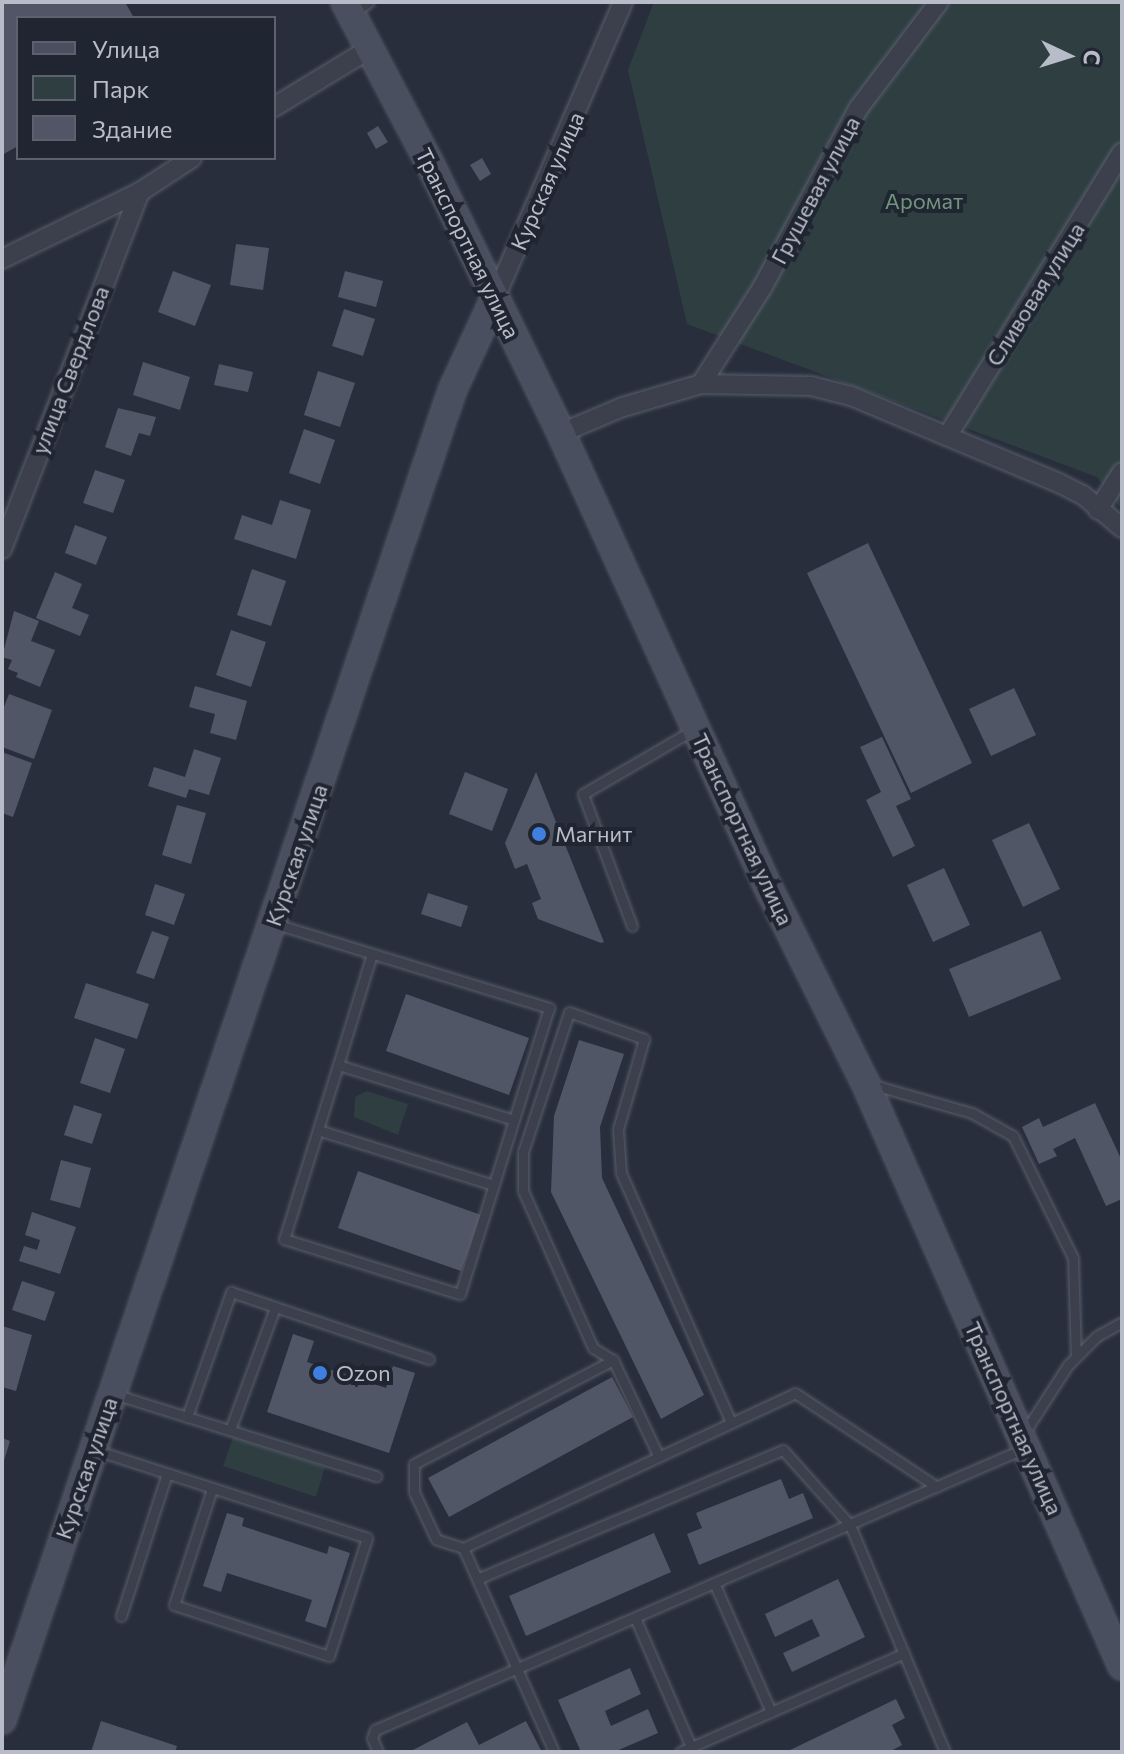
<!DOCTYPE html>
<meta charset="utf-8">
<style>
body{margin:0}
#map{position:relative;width:1124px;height:1754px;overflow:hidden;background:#282e3c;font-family:Commissioner,sans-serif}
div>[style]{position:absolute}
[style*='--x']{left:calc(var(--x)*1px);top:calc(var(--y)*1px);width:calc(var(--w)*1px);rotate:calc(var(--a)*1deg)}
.green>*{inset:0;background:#2e3e41}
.building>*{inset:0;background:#515667}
.roads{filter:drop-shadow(0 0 2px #595e6b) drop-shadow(0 0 2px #595e6b)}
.lane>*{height:9px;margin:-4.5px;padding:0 4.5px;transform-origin:4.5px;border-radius:4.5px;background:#3c404d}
.street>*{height:18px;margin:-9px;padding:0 9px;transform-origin:9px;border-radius:9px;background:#3c404d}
.secondary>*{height:26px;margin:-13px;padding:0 13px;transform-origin:13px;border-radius:13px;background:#4a4f5f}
.dots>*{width:22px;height:22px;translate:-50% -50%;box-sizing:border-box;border:4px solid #202532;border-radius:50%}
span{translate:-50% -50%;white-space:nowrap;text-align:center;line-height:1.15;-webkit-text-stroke:8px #202532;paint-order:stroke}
.street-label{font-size:22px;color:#b8bcc8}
.park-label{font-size:22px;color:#72957f}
.poi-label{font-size:22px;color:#b8bcc8}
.left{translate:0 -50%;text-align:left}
.frame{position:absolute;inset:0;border:4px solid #b8bcc8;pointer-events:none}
.legend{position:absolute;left:16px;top:16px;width:260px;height:144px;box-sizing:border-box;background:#202532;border:2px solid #5d616e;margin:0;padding:10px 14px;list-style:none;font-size:24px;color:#b8bcc8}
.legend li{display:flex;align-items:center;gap:16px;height:40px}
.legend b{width:40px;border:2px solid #5d616e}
.north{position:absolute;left:1028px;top:16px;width:80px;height:80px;-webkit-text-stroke:6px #202532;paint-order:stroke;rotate:94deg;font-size:22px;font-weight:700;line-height:32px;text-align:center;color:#b8bcc8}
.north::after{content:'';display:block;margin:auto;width:28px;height:36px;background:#b8bcc8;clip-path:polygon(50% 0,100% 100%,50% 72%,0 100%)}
</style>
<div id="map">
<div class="green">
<div style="clip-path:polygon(654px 2px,1122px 2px,1122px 510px,1097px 477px,687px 324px,628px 70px)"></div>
<div style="clip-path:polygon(367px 1091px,408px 1104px,398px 1135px,354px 1117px,355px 1097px)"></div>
<div style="clip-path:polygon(233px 1437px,325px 1467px,316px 1497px,223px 1466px)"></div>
</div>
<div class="building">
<div style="clip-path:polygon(2px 2px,125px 2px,134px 18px,18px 18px,18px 146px,2px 155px)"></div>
<div style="clip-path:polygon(378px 126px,388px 142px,376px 149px,367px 133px)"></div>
<div style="clip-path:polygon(482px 158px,491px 174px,480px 181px,470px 165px)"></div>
<div style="clip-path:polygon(236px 244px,269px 248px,263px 290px,230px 285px)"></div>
<div style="clip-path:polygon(173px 271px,211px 285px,195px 326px,158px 312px)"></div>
<div style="clip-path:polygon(345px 271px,383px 281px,376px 307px,338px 297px)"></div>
<div style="clip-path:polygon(344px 309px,375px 319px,363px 356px,332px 346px)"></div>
<div style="clip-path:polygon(143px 362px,190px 377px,180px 410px,133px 395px)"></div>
<div style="clip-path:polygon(219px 364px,253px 372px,248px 392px,214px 385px)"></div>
<div style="clip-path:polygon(318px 371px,355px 383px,340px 427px,304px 415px)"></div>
<div style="clip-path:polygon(118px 408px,156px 417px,150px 436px,139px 433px,131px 456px,105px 447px)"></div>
<div style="clip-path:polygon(304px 429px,335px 440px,320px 484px,289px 473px)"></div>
<div style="clip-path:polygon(95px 470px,125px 480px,113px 513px,83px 503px)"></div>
<div style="clip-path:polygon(280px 500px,311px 510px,296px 559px,234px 539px,242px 515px,272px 525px)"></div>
<div style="clip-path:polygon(75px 525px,107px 537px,96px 565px,65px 553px)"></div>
<div style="clip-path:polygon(868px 543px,972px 763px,911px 793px,807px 573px)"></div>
<div style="clip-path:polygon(252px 569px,286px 581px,271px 626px,237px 615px)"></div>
<div style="clip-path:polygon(55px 572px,82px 584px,72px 608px,89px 615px,80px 636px,36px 618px)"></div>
<div style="clip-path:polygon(14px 611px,39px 621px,31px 641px,55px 650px,40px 687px,16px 677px,18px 673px,8px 669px,12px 660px,2px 657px)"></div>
<div style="clip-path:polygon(231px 630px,266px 642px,251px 687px,216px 675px)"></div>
<div style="clip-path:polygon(195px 686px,247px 701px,236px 740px,210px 733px,215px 714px,189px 707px)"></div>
<div style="clip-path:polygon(1014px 688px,1036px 735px,991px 756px,969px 709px)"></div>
<div style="clip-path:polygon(9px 694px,52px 710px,34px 759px,2px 747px,2px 712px)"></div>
<div style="clip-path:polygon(882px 737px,911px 799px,896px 806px,915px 846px,893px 857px,866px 800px,881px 792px,860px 747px)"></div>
<div style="clip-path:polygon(194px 749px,221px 758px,209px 795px,189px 789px,186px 798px,148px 786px,154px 767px,185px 777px)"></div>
<div style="clip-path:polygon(2px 752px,32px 763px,13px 817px,2px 813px)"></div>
<div style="clip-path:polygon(465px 772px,508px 789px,492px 831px,449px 814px)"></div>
<div style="clip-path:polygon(536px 772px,604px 942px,601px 943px,538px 919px,532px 903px,541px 899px,527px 864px,515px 869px,505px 843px)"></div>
<div style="clip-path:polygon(177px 805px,206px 813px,191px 864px,162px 855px)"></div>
<div style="clip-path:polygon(1029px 823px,1060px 889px,1023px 907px,992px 840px)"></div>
<div style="clip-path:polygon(944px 868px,970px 925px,933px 942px,907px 885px)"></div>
<div style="clip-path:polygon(155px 884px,185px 894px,174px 925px,145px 915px)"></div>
<div style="clip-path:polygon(428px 893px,468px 906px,461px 927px,421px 914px)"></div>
<div style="clip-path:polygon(152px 931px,169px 937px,154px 979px,136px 973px)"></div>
<div style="clip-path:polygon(1041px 931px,1061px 979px,969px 1017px,949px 969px)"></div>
<div style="clip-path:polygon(86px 983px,149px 1004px,137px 1039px,74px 1018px)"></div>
<div style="clip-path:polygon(406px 994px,529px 1038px,509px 1095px,386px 1051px)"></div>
<div style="clip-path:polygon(95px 1038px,125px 1049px,110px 1093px,80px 1083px)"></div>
<div style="clip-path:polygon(579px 1040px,624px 1054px,600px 1127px,602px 1178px,704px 1395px,661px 1419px,551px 1192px,554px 1116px)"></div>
<div style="clip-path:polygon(1095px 1103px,1122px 1161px,1122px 1199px,1106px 1206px,1075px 1138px,1053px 1149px,1057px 1156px,1039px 1164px,1022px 1127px,1039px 1118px,1043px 1127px)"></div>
<div style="clip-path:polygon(74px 1105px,102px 1114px,92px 1144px,64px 1135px)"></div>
<div style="clip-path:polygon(61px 1160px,91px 1168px,80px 1208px,50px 1200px)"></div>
<div style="clip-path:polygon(358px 1171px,481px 1215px,461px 1271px,338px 1228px)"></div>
<div style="clip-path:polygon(32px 1212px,76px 1227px,60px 1274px,19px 1261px,24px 1246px,37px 1250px,40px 1240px,25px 1235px)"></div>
<div style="clip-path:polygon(22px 1281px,55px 1292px,45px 1321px,12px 1310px)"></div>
<div style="clip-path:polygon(2px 1326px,32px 1335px,16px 1391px,2px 1387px)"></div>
<div style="clip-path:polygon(293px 1334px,314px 1341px,307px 1362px,386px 1388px,393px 1366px,415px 1373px,389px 1453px,267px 1412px)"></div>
<div style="clip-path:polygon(612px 1377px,633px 1417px,449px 1517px,428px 1478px)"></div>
<div style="clip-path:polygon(2px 1438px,10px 1441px,3px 1464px,2px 1464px)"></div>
<div style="clip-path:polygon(781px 1479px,789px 1499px,803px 1493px,813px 1518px,699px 1565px,687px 1534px,702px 1528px,696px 1513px)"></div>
<div style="clip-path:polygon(227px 1513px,244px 1518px,242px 1526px,327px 1554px,329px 1546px,350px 1553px,326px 1628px,305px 1621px,312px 1600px,227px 1573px,221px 1592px,203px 1586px)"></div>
<div style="clip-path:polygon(654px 1533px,671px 1572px,526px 1636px,509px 1596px)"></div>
<div style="clip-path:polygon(838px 1579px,865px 1637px,792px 1672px,783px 1653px,820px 1636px,812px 1619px,775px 1637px,765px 1614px)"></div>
<div style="clip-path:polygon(630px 1668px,641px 1694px,605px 1711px,611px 1726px,648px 1709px,658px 1733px,614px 1752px,581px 1752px,558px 1700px)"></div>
<div style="clip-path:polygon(896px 1699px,905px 1718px,892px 1725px,902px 1745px,889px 1752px,786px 1752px)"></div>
<div style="clip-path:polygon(101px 1721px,177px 1746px,175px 1752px,91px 1752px)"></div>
<div style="clip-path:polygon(526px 1721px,542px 1752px,409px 1752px,467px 1722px,479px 1745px)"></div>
</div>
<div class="roads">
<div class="lane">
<div style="--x:354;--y:12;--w:18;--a:-34"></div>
<div style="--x:276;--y:924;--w:286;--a:17.1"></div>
<div style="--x:549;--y:1008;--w:117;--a:107.4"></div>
<div style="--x:514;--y:1120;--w:184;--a:-162.6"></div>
<div style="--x:338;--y:1065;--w:116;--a:-73"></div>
<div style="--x:632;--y:926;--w:141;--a:-110.4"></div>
<div style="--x:583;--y:794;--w:127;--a:-30.2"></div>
<div style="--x:338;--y:1065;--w:182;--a:107.2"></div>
<div style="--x:284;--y:1239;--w:184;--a:17.4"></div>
<div style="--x:460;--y:1294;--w:182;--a:-72.8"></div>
<div style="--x:870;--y:1084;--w:106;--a:15.9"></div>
<div style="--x:972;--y:1113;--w:47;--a:29.3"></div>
<div style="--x:1013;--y:1136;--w:136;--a:63.8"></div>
<div style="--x:1073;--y:1258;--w:99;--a:88.3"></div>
<div style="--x:318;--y:1130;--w:184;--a:17.4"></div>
<div style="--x:114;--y:1394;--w:275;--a:17.4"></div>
<div style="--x:187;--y:1417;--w:133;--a:-70.6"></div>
<div style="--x:231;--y:1292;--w:209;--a:18.7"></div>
<div style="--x:230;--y:1430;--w:130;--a:-69.8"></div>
<div style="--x:1024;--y:1433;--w:81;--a:-57.1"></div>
<div style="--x:1068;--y:1365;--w:41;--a:-45"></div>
<div style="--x:1097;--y:1336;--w:29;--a:-29"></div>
<div style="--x:95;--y:1450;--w:286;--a:17.9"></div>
<div style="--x:367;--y:1538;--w:124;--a:107.9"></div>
<div style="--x:329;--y:1656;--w:163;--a:-161.8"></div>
<div style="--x:174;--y:1605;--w:122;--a:-71.9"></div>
<div style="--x:658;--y:1455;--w:105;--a:-115.3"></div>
<div style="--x:613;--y:1360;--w:23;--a:-149"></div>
<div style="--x:593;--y:1348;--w:172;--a:-114"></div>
<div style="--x:523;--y:1191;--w:39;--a:-90"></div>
<div style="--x:523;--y:1152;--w:147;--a:-71.8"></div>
<div style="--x:569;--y:1012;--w:80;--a:19.8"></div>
<div style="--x:644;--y:1039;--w:94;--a:106.1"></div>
<div style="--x:618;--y:1129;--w:44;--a:86.1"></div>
<div style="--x:621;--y:1173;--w:270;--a:66.2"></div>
<div style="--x:463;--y:1548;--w:366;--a:-25"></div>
<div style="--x:795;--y:1393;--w:170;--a:33.5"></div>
<div style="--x:477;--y:1579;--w:34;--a:-114"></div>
<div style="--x:463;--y:1548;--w:28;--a:-162"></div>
<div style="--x:436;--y:1539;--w:52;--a:-115.1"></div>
<div style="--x:414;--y:1492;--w:28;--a:-90"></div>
<div style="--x:414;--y:1464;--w:225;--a:-27.6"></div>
<div style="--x:715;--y:1585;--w:139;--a:66.2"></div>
<div style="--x:121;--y:1616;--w:149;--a:-72.1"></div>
<div style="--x:636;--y:1620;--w:138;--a:66.6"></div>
<div style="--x:378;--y:1752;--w:15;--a:-113"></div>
<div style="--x:372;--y:1738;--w:9;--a:-69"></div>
<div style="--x:375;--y:1730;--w:709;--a:-23.45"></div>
<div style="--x:554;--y:1752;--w:189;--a:-114"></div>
<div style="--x:477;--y:1579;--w:332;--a:-22.9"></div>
<div style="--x:783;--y:1450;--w:101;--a:48.2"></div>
<div style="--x:850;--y:1525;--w:246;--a:67.3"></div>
<div style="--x:680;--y:1752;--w:245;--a:-23.8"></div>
</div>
<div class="street">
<div style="--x:274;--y:107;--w:114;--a:-31.3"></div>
<div style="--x:2;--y:259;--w:153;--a:-25.9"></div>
<div style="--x:140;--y:192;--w:62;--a:-33.2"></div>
<div style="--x:495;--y:298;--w:322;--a:-66.6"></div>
<div style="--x:701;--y:384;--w:114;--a:-57.6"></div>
<div style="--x:762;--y:288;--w:203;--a:-61.8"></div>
<div style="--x:858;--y:109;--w:134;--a:-52.9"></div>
<div style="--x:561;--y:433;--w:67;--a:-22.8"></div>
<div style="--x:623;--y:407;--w:81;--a:-16.4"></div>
<div style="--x:701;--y:384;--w:110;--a:1"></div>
<div style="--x:811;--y:386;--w:41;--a:14"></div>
<div style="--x:851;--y:396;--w:225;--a:22.7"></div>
<div style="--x:1059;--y:483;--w:27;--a:27"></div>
<div style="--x:1083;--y:495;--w:51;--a:40.2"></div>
<div style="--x:948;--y:435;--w:332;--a:-58.4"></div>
<div style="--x:1098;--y:510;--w:45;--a:-57.7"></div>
<div style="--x:2;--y:549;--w:383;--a:-68.9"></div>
</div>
<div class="secondary">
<div style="--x:345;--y:2;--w:181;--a:62.3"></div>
<div style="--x:429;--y:162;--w:301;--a:64"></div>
<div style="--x:561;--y:433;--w:499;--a:65.5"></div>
<div style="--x:768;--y:887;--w:218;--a:63.6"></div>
<div style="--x:865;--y:1082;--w:638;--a:66.25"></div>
<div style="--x:2;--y:1720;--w:1403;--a:-71.29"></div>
<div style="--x:452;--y:391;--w:102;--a:-65.2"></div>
</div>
</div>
<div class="dots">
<div style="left:539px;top:834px;background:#3f7fe0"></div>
<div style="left:320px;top:1373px;background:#3f7fe0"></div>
</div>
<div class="street-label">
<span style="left:547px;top:181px;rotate:-66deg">Курская улица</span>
<span style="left:815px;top:190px;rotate:-62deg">Грушевая улица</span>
<span style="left:468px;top:243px;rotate:64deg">Транспортная улица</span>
<span style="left:1035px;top:294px;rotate:-58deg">Сливовая улица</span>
<span style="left:70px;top:370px;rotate:-69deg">улица Свердлова</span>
<span style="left:743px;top:829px;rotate:65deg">Транспортная улица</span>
<span style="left:296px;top:855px;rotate:-71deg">Курская улица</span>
<span style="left:1014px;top:1418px;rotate:66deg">Транспортная улица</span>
<span style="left:86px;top:1468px;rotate:-71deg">Курская улица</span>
</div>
<div class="park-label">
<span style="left:924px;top:201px">Аромат</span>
</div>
<div class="poi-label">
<span class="left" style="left:555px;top:834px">Магнит</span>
<span class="left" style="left:336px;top:1373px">Ozon</span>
</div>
<div class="frame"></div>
<ul class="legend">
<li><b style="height:10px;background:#4a4f5f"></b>Улица</li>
<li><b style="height:22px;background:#2e3e41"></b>Парк</li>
<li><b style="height:22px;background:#515667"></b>Здание</li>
</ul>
<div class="north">С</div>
</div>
